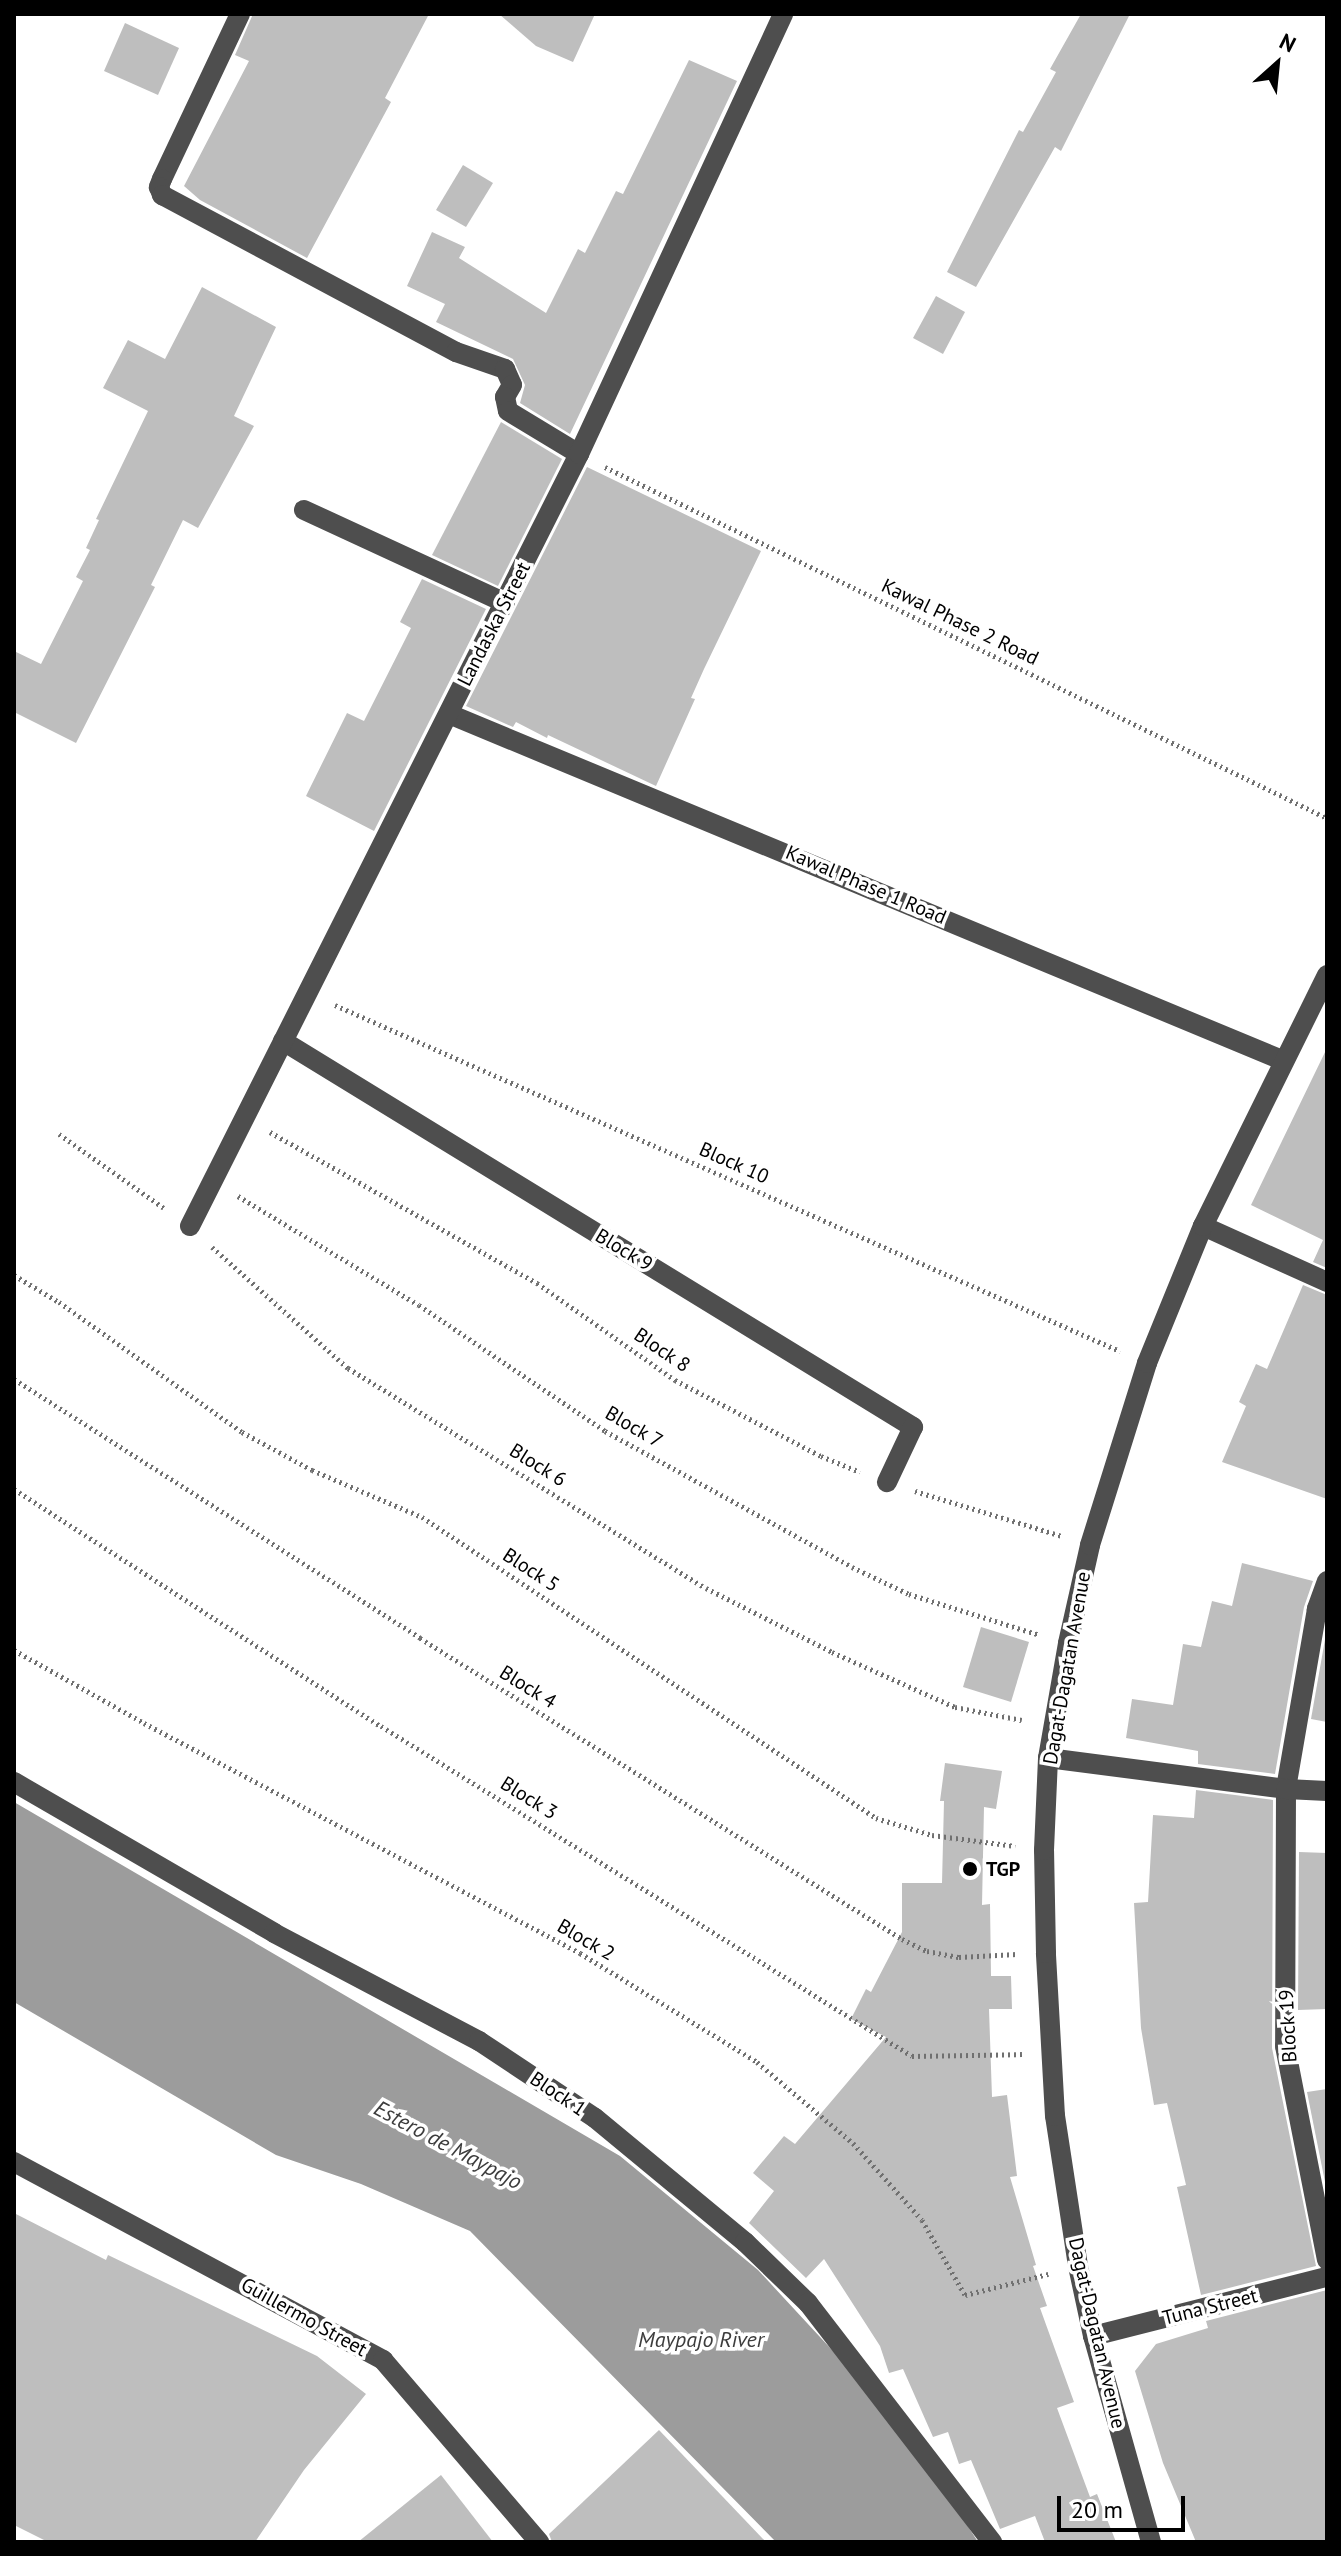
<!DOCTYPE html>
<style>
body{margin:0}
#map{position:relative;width:1341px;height:2556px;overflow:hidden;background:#fff;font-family:"PT Sans",sans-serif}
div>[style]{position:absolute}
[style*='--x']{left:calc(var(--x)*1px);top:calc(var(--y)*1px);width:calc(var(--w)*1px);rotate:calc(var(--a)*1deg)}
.water>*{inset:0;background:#9c9c9c}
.building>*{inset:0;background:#bebebe}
.path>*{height:5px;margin-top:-2.5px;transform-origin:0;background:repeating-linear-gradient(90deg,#707070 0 2px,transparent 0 6px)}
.minor>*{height:20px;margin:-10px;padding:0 10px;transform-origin:10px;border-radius:10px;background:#4e4e4e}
.dots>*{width:22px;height:22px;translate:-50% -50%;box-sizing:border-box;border:4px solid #fff;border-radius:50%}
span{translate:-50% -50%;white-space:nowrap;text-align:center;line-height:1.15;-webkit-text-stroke:7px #fff;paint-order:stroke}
.street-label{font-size:20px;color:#000}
.poi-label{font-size:20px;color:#000;font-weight:700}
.left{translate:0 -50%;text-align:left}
.water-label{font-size:22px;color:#3d3d3d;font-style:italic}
.frame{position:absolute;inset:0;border:16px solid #000;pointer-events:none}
.north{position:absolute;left:1237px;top:24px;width:80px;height:80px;-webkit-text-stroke:6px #fff;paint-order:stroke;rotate:27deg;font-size:22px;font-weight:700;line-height:32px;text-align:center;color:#000}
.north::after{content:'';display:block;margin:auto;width:28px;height:36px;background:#000;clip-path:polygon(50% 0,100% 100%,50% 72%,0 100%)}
.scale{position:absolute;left:1057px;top:2496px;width:128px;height:36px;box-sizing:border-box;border:4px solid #000;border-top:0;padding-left:10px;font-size:24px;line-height:28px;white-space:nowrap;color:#000;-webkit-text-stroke:6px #fff;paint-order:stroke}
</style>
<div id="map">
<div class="water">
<div style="clip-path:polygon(14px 1802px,620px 2156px,758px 2270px,845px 2364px,931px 2469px,978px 2542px,776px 2542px,470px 2231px,361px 2184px,276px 2155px,14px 2002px)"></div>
</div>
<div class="building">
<div style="clip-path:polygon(253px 14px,429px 14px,385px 98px,391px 102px,307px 258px,200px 200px,184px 186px,249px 61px,235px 55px)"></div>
<div style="clip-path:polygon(499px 14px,595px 14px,573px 62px,536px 46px)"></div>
<div style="clip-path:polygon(1081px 14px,1130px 14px,1061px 151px,1055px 147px,976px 287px,947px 272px,1019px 130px,1023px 132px,1056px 72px,1050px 69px)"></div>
<div style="clip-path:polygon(125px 23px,179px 48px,158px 95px,104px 71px)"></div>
<div style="clip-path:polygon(689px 60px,737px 81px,570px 434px,520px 403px,525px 385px,513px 359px,436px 322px,445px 304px,407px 286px,432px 232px,465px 247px,459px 258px,546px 313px,578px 249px,585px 253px,616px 191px,623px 194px)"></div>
<div style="clip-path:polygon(463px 165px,493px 183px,466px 227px,436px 210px)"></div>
<div style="clip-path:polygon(202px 287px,276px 327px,234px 416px,254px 426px,198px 528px,183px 520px,151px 585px,155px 587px,76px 743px,14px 712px,14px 651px,41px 664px,83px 581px,76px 577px,90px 550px,86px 548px,99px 520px,96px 519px,148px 411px,103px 388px,128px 340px,165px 359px)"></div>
<div style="clip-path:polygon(936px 296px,965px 312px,943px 354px,913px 338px)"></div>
<div style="clip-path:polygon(501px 422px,562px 459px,498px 586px,432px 555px)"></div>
<div style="clip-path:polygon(587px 467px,761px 551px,704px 669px,691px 698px,695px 699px,656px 786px,548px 735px,547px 738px,516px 722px,513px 727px,466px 706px)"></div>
<div style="clip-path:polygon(422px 579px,486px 609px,374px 831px,306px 796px,347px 713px,364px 721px,411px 628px,400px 622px)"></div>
<div style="clip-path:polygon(1327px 1048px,1327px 1268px,1313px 1262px,1323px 1240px,1251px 1205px)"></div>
<div style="clip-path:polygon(1303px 1285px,1327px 1295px,1327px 1499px,1222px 1462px,1246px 1406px,1239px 1402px,1256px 1364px,1267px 1369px)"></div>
<div style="clip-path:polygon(1242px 1563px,1313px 1581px,1304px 1607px,1275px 1774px,1198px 1764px,1198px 1751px,1126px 1738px,1132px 1699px,1173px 1705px,1183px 1644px,1201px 1647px,1212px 1601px,1232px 1606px)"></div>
<div style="clip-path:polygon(981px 1627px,1029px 1642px,1011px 1702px,963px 1687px)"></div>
<div style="clip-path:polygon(1327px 1628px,1327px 1722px,1311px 1719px)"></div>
<div style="clip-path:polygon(945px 1763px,1002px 1771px,996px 1809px,984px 1807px,982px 1905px,990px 1904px,991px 1976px,1011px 1976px,1012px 2009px,989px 2009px,992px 2097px,1007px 2095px,1017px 2176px,1010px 2177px,1036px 2265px,1033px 2266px,1047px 2306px,1040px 2308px,1074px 2402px,1057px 2408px,1090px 2497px,1097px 2494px,1116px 2542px,1045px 2542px,1035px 2516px,1000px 2529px,971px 2460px,959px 2464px,948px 2432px,933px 2437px,903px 2369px,889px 2373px,880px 2346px,824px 2259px,806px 2278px,749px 2223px,774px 2191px,753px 2173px,784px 2136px,795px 2144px,886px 2037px,851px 2019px,866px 1989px,871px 1992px,902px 1932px,902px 1883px,942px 1883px,944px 1801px,940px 1801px)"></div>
<div style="clip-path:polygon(1196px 1790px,1273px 1800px,1272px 2048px,1316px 2266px,1201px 2295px,1177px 2187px,1186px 2185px,1167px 2103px,1154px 2105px,1141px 2028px,1134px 1903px,1148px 1902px,1153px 1815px,1194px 1818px)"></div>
<div style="clip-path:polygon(1299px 1852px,1327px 1853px,1327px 2009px,1298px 2010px)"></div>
<div style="clip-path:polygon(1327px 2089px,1327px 2192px,1307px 2092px)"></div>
<div style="clip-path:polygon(14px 2213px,106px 2260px,108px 2255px,317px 2356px,366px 2394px,304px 2470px,255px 2542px,48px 2542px,14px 2525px)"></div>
<div style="clip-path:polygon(1327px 2290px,1327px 2542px,1196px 2542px,1163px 2463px,1135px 2371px,1156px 2344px,1208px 2328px,1206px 2321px)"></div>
<div style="clip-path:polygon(659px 2430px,766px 2542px,552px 2542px,549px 2534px)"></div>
<div style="clip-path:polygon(441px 2475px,493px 2542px,358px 2542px)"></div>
</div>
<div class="path">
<div style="--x:605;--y:467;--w:803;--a:25.93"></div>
<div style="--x:335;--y:1005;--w:858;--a:23.79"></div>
<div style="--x:270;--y:1132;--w:307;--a:29.5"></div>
<div style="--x:537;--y:1283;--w:169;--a:35.1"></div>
<div style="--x:675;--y:1380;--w:165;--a:27.5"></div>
<div style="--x:821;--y:1456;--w:42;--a:22.3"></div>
<div style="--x:59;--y:1134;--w:128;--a:35.2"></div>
<div style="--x:238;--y:1196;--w:211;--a:31.1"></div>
<div style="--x:419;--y:1305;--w:225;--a:34.1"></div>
<div style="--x:605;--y:1431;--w:282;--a:28.8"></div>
<div style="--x:852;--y:1567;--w:63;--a:25.3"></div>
<div style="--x:909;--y:1594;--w:137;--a:17.4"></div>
<div style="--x:212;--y:1247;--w:182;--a:41.7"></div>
<div style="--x:348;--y:1368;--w:420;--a:31.6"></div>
<div style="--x:706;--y:1588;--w:141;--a:26.9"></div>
<div style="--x:832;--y:1652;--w:135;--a:24.1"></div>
<div style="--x:955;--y:1707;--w:68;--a:11"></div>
<div style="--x:14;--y:1275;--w:52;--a:31"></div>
<div style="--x:59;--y:1302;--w:224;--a:35.4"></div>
<div style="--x:242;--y:1432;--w:80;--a:28.5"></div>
<div style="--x:312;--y:1470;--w:120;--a:23.1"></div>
<div style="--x:422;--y:1517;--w:545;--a:33.54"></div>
<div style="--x:876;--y:1818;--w:59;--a:16.9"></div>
<div style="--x:932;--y:1835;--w:84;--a:7.5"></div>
<div style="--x:14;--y:1379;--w:482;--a:32.5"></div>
<div style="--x:420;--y:1638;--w:568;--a:31.98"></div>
<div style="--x:902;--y:1939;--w:28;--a:26"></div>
<div style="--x:927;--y:1951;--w:33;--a:11"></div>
<div style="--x:959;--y:1957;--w:58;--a:-3"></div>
<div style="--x:14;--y:1489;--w:437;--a:32.9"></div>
<div style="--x:381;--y:1726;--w:625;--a:31.86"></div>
<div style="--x:912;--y:2056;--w:110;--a:-1"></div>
<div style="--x:915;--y:1491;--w:154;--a:17"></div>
<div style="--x:14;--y:1650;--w:149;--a:29.3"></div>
<div style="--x:144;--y:1723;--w:493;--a:27.8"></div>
<div style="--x:580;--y:1953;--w:208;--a:31.6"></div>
<div style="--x:757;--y:2062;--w:126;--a:40.2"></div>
<div style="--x:853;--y:2143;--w:103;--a:48.1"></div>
<div style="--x:922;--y:2220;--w:86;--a:60.2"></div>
<div style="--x:965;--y:2295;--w:86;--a:-14.2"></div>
</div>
<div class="minor">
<div style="--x:240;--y:14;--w:183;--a:115.3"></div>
<div style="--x:162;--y:179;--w:9;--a:111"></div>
<div style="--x:159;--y:187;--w:9;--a:69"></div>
<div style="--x:162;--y:195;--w:333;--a:28.1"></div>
<div style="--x:456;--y:352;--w:52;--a:19.1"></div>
<div style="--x:505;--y:369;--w:17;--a:66"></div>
<div style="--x:512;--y:385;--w:14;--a:120"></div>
<div style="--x:505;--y:397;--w:14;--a:78"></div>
<div style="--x:508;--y:411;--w:83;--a:31.2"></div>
<div style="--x:304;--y:510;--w:221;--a:24.8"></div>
<div style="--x:449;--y:714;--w:902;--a:22.56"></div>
<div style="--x:283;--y:1041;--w:739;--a:31.5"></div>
<div style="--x:913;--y:1427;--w:61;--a:115.3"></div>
<div style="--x:190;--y:1226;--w:864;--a:-63.26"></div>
<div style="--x:579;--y:454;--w:485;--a:-65.1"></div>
<div style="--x:1203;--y:1226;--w:136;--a:24.3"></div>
<div style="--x:1327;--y:1581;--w:30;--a:110"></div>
<div style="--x:1317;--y:1609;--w:183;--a:99.8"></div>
<div style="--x:1286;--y:1789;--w:257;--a:90.2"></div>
<div style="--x:1285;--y:2046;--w:218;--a:78.9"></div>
<div style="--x:1048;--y:1758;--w:240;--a:7.4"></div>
<div style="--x:1286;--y:1789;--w:41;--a:2.8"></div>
<div style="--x:14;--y:1782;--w:301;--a:30.1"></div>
<div style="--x:274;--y:1933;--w:232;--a:27.8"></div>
<div style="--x:479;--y:2041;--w:139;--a:33.6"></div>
<div style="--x:595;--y:2118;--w:195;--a:39.6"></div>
<div style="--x:745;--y:2242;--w:88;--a:44.1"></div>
<div style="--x:808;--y:2303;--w:302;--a:52.4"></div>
<div style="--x:14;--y:2162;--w:419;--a:28.2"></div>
<div style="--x:383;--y:2360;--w:240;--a:49.4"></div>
<div style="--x:1093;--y:2336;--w:241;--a:-14.2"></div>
<div style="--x:1151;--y:2542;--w:214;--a:-105.7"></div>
<div style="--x:1093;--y:2336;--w:72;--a:-102.1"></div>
<div style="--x:1078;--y:2266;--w:152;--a:-98.7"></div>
<div style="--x:1055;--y:2116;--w:163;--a:-93.2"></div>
<div style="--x:1046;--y:1953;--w:103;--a:-91.1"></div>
<div style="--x:1044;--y:1850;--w:92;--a:-87.5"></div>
<div style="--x:1048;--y:1758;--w:117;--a:-80.1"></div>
<div style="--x:1068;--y:1643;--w:100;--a:-77.3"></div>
<div style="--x:1090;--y:1545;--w:191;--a:-72.6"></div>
<div style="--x:1147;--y:1363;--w:148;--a:-67.8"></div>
<div style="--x:1203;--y:1226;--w:280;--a:-63.7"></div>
</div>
<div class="dots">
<div style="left:970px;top:1869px;background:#000"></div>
</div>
<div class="street-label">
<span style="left:960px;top:622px;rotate:26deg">Kawal Phase 2 Road</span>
<span style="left:494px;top:624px;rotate:-63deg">Landaska Street</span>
<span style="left:866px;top:885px;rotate:23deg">Kawal Phase 1 Road</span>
<span style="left:734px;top:1163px;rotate:24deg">Block 10</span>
<span style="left:624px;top:1250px;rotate:31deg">Block 9</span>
<span style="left:662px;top:1350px;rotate:34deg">Block 8</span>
<span style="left:634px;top:1427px;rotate:30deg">Block 7</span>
<span style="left:538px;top:1465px;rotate:32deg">Block 6</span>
<span style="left:531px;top:1570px;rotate:33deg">Block 5</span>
<span style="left:1067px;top:1668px;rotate:-80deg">Dagat-Dagatan Avenue</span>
<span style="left:528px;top:1687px;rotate:32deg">Block 4</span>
<span style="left:529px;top:1798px;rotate:32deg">Block 3</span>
<span style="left:586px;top:1940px;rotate:30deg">Block 2</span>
<span style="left:1288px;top:2026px;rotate:-93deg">Block 19</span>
<span style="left:558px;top:2094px;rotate:34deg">Block 1</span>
<span style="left:1210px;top:2307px;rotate:-14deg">Tuna Street</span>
<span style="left:304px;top:2317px;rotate:29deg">Guillermo Street</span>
<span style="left:1097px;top:2333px;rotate:77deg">Dagat-Dagatan Avenue</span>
</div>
<div class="poi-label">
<span class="left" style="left:986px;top:1869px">TGP</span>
</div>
<div class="water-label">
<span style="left:448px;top:2145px;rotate:28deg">Estero de Maypajo</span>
<span style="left:701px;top:2340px">Maypajo River</span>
</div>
<div class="frame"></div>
<div class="north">N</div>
<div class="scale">20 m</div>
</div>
